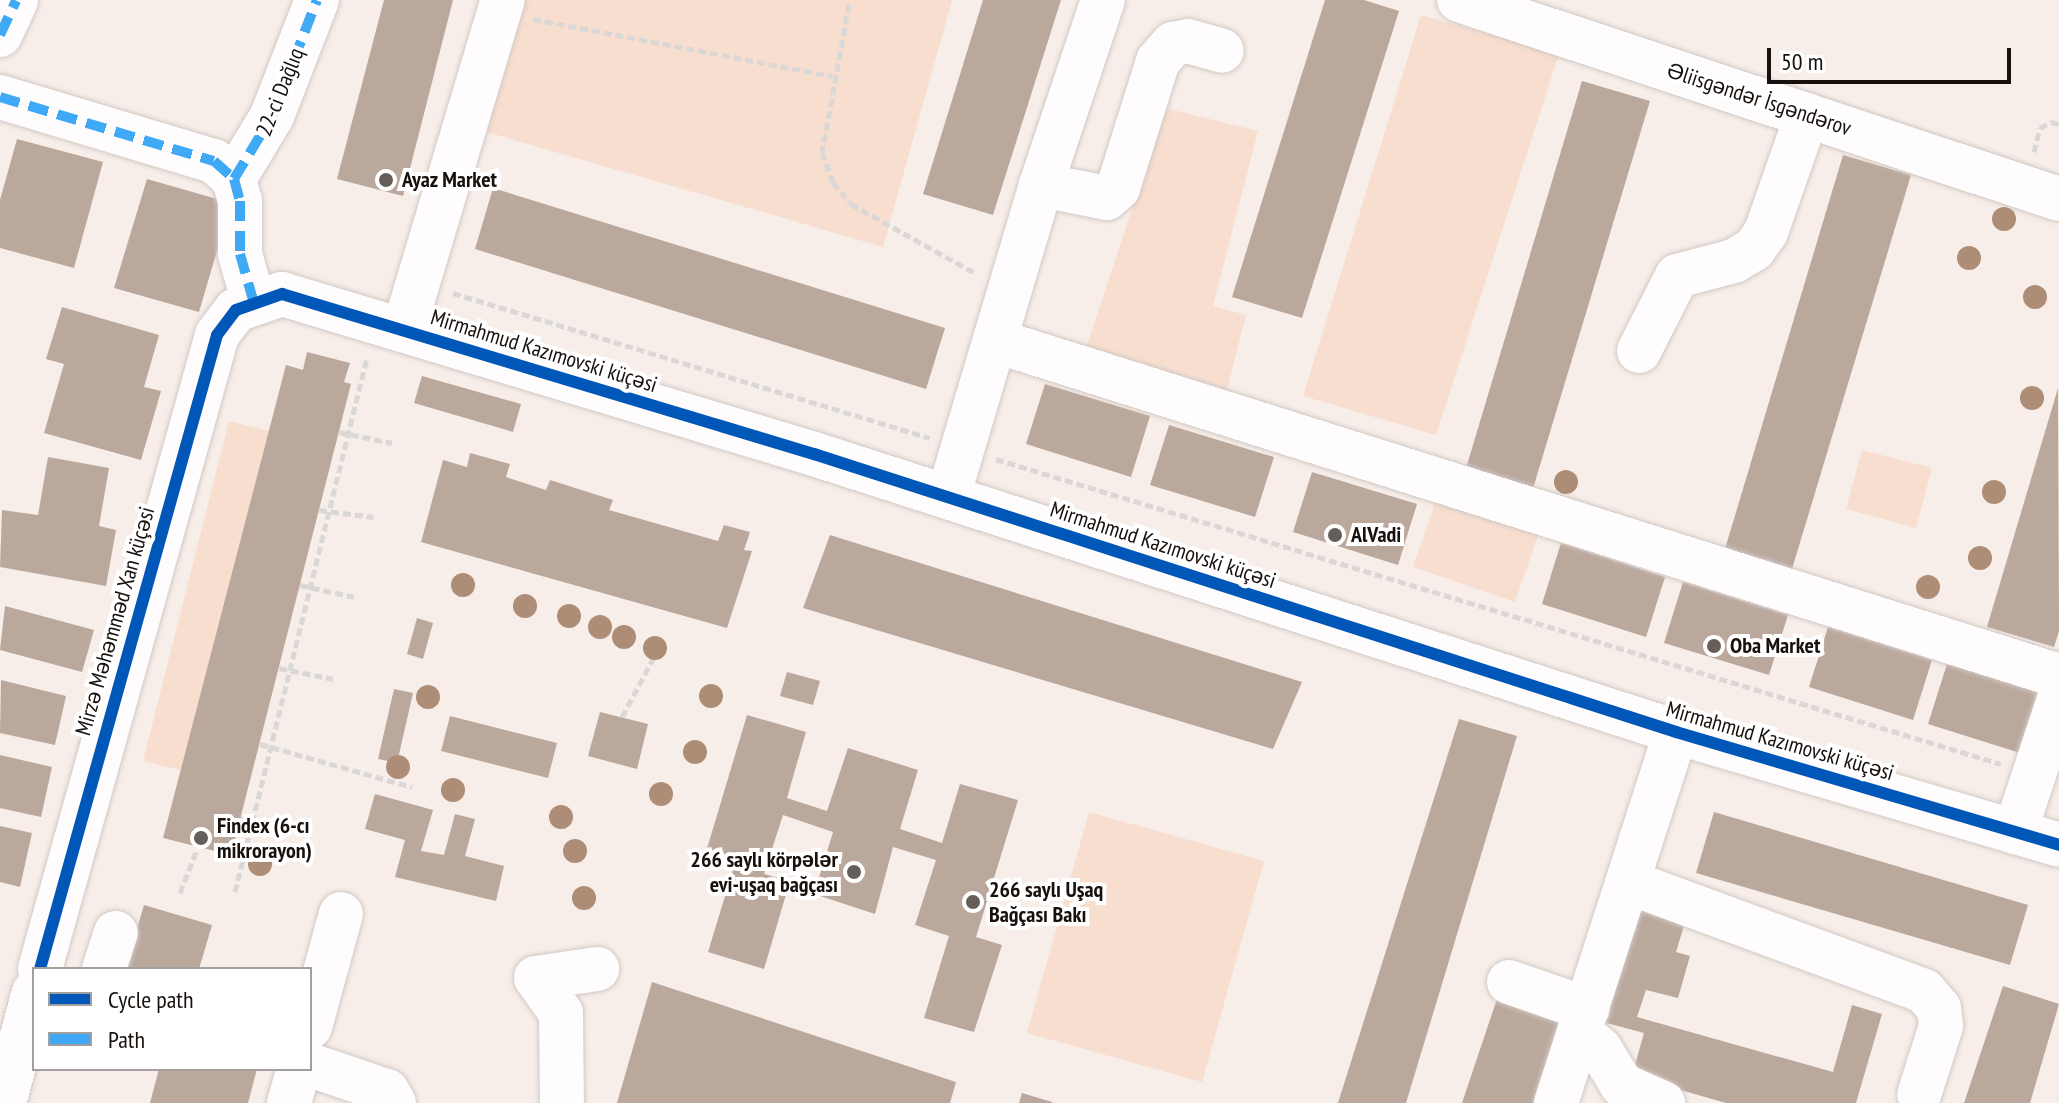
<!DOCTYPE html>
<meta charset="utf-8">
<style>
body{margin:0}
#map{position:relative;width:2059px;height:1103px;overflow:hidden;background:#f7eee9;font-family:"PT Sans Narrow",sans-serif}
div>[style]{position:absolute}
[style*='--x']{left:calc(var(--x)*1px);top:calc(var(--y)*1px);width:calc(var(--w)*1px);rotate:calc(var(--a)*1deg)}
.green>*{inset:0;background:#f7decf}
.building>*{inset:0;background:#bba89d}
.path>*{height:5px;margin-top:-2.5px;transform-origin:0;background:repeating-linear-gradient(90deg,#dad8d6 0 8px,transparent 0 12px)}
.roads{filter:drop-shadow(0 0 2px #d1c9c5) drop-shadow(0 0 2px #d1c9c5)}
.minor>*{height:44px;margin:-22px;padding:0 22px;transform-origin:22px;border-radius:22px;background:#fefcfc}
.quiet>*{height:10px;margin-top:-5px;transform-origin:0;background:repeating-linear-gradient(90deg,#3fa9f5 0 20px,transparent 0 30px)}
.cycleway>*{height:12px;margin:-6px;padding:0 6px;transform-origin:6px;border-radius:6px;background:#0057b8}
.trees>*{width:24px;height:24px;margin:-12px;border-radius:50%;background:#ae8d77}
.dots>*{width:22px;height:22px;translate:-50% -50%;box-sizing:border-box;border:4px solid #fff;border-radius:50%}
span{translate:-50% -50%;white-space:nowrap;text-align:center;line-height:1.15;-webkit-text-stroke:8px #fff;paint-order:stroke}
.street-label{font-size:22px;color:#17100c}
.poi-label{font-size:22px;color:#17100c;font-weight:700}
.left{translate:0 -50%;text-align:left}
.right{translate:-100% -50%;text-align:right}
.legend{position:absolute;left:32px;top:967px;width:280px;height:104px;box-sizing:border-box;background:#fff;border:2px solid #a29f9e;margin:0;padding:10px 14px;list-style:none;font-size:24px;color:#17100c}
.legend li{display:flex;align-items:center;gap:16px;height:40px}
.legend b{width:40px;border:2px solid #a29f9e}
.scale{position:absolute;left:1767px;top:48px;width:244px;height:36px;box-sizing:border-box;border:4px solid #17100c;border-top:0;padding-left:10px;font-size:24px;line-height:28px;white-space:nowrap;color:#17100c;-webkit-text-stroke:6px #fff;paint-order:stroke}
</style>
<div id="map">
<div class="green">
<div style="clip-path:polygon(517px 0,952px 0,883px 247px,480px 130px)"></div>
<div style="clip-path:polygon(1421px 15px,1559px 54px,1436px 435px,1303px 396px)"></div>
<div style="clip-path:polygon(1165px 108px,1258px 131px,1213px 306px,1246px 315px,1227px 390px,1087px 346px)"></div>
<div style="clip-path:polygon(229px 421px,269px 431px,181px 770px,143px 761px)"></div>
<div style="clip-path:polygon(1862px 450px,1932px 468px,1916px 528px,1846px 509px)"></div>
<div style="clip-path:polygon(1440px 489px,1542px 524px,1515px 602px,1413px 567px)"></div>
<div style="clip-path:polygon(1089px 812px,1264px 861px,1202px 1082px,1027px 1033px)"></div>
</div>
<div class="building">
<div style="clip-path:polygon(384px 0,453px 0,403px 196px,337px 179px)"></div>
<div style="clip-path:polygon(983px 0,1061px 0,993px 215px,923px 194px)"></div>
<div style="clip-path:polygon(1325px 0,1364px 0,1399px 11px,1302px 318px,1232px 297px)"></div>
<div style="clip-path:polygon(1582px 81px,1650px 101px,1531px 495px,1464px 475px)"></div>
<div style="clip-path:polygon(17px 139px,103px 162px,74px 268px,0 248px,0 200px)"></div>
<div style="clip-path:polygon(1843px 155px,1911px 175px,1792px 569px,1725px 549px)"></div>
<div style="clip-path:polygon(147px 179px,231px 203px,199px 312px,114px 288px)"></div>
<div style="clip-path:polygon(493px 188px,945px 328px,926px 389px,475px 249px)"></div>
<div style="clip-path:polygon(62px 307px,159px 335px,144px 387px,161px 391px,141px 460px,44px 433px,64px 364px,46px 359px)"></div>
<div style="clip-path:polygon(307px 352px,350px 363px,344px 382px,351px 384px,231px 855px,163px 838px,286px 365px,303px 370px)"></div>
<div style="clip-path:polygon(422px 376px,521px 404px,513px 432px,414px 403px)"></div>
<div style="clip-path:polygon(1045px 384px,1150px 416px,1131px 477px,1026px 444px)"></div>
<div style="clip-path:polygon(2058px 388px,2059px 631px,2054px 647px,1987px 627px)"></div>
<div style="clip-path:polygon(1169px 425px,1274px 457px,1255px 517px,1150px 485px)"></div>
<div style="clip-path:polygon(470px 453px,510px 464px,506px 477px,546px 490px,550px 480px,613px 500px,609px 510px,718px 541px,724px 525px,750px 532px,744px 550px,752px 551px,727px 628px,421px 542px,443px 460px,467px 467px)"></div>
<div style="clip-path:polygon(48px 457px,109px 468px,99px 526px,116px 530px,106px 586px,0 567px,2px 510px,38px 515px)"></div>
<div style="clip-path:polygon(1312px 472px,1417px 504px,1398px 565px,1293px 532px)"></div>
<div style="clip-path:polygon(830px 535px,1302px 682px,1273px 749px,803px 608px)"></div>
<div style="clip-path:polygon(1561px 543px,1665px 577px,1646px 637px,1542px 604px)"></div>
<div style="clip-path:polygon(1683px 582px,1788px 615px,1769px 675px,1664px 643px)"></div>
<div style="clip-path:polygon(5px 606px,94px 630px,82px 672px,0 650px)"></div>
<div style="clip-path:polygon(417px 618px,433px 623px,423px 659px,407px 654px)"></div>
<div style="clip-path:polygon(1828px 627px,1932px 660px,1913px 720px,1809px 687px)"></div>
<div style="clip-path:polygon(1947px 664px,2052px 697px,2033px 757px,1928px 724px)"></div>
<div style="clip-path:polygon(787px 672px,820px 681px,813px 705px,780px 696px)"></div>
<div style="clip-path:polygon(1px 680px,66px 696px,55px 745px,0 733px)"></div>
<div style="clip-path:polygon(394px 689px,413px 693px,397px 763px,378px 759px)"></div>
<div style="clip-path:polygon(600px 712px,648px 724px,637px 769px,588px 756px)"></div>
<div style="clip-path:polygon(747px 715px,806px 732px,787px 798px,827px 811px,848px 748px,918px 770px,900px 829px,942px 843px,960px 784px,1018px 800px,976px 937px,1002px 945px,974px 1032px,924px 1018px,949px 936px,915px 925px,936px 860px,893px 847px,875px 914px,814px 894px,833px 832px,783px 815px,764px 874px,790px 881px,764px 969px,708px 952px,733px 870px,703px 862px)"></div>
<div style="clip-path:polygon(450px 716px,557px 743px,548px 778px,441px 751px)"></div>
<div style="clip-path:polygon(1459px 719px,1517px 736px,1406px 1103px,1338px 1103px)"></div>
<div style="clip-path:polygon(0 755px,52px 767px,41px 817px,0 808px)"></div>
<div style="clip-path:polygon(375px 794px,433px 810px,421px 851px,444px 855px,455px 814px,475px 819px,465px 856px,504px 866px,496px 901px,395px 877px,405px 840px,365px 829px)"></div>
<div style="clip-path:polygon(1714px 812px,2028px 905px,2010px 965px,1696px 873px)"></div>
<div style="clip-path:polygon(0 826px,32px 833px,20px 887px,0 882px)"></div>
<div style="clip-path:polygon(1633px 904px,1686px 919px,1676px 952px,1690px 956px,1678px 998px,1646px 990px,1637px 1017px,1833px 1072px,1852px 1005px,1882px 1014px,1856px 1103px,1726px 1103px,1632px 1076px,1644px 1033px,1599px 1021px)"></div>
<div style="clip-path:polygon(144px 905px,212px 925px,199px 969px,125px 969px)"></div>
<div style="clip-path:polygon(652px 982px,956px 1082px,950px 1103px,617px 1103px)"></div>
<div style="clip-path:polygon(2003px 986px,2059px 1004px,2030px 1103px,1964px 1103px)"></div>
<div style="clip-path:polygon(1499px 993px,1563px 1014px,1533px 1103px,1462px 1103px)"></div>
<div style="clip-path:polygon(159px 1069px,257px 1069px,248px 1103px,150px 1103px)"></div>
<div style="clip-path:polygon(1022px 1093px,1052px 1102px,1052px 1103px,1019px 1103px)"></div>
</div>
<div class="path">
<div style="--x:849;--y:4;--w:150;--a:100.3"></div>
<div style="--x:822;--y:152;--w:32;--a:70"></div>
<div style="--x:833;--y:182;--w:28;--a:51"></div>
<div style="--x:851;--y:204;--w:144;--a:29.1"></div>
<div style="--x:533;--y:19;--w:305;--a:10.8"></div>
<div style="--x:2034;--y:152;--w:25;--a:-76"></div>
<div style="--x:2040;--y:128;--w:13;--a:-29"></div>
<div style="--x:2051;--y:122;--w:8;--a:14"></div>
<div style="--x:453;--y:293;--w:498;--a:16.9"></div>
<div style="--x:339;--y:432;--w:54;--a:11.7"></div>
<div style="--x:996;--y:459;--w:1050;--a:16.88"></div>
<div style="--x:319;--y:510;--w:55;--a:7.3"></div>
<div style="--x:300;--y:585;--w:55;--a:12.5"></div>
<div style="--x:279;--y:668;--w:55;--a:11.5"></div>
<div style="--x:622;--y:717;--w:85;--a:-61.9"></div>
<div style="--x:260;--y:744;--w:158;--a:15.8"></div>
<div style="--x:241;--y:818;--w:55;--a:11.5"></div>
<div style="--x:235;--y:892;--w:550;--a:-76.12"></div>
<div style="--x:180;--y:893;--w:44;--a:-68.7"></div>
</div>
<div class="roads">
<div class="minor">
<div style="--x:1459;--y:0;--w:632;--a:18.35"></div>
<div style="--x:0;--y:35;--w:38;--a:-65"></div>
<div style="--x:0;--y:97;--w:223;--a:16.7"></div>
<div style="--x:214;--y:161;--w:27;--a:42"></div>
<div style="--x:234;--y:179;--w:23;--a:75"></div>
<div style="--x:240;--y:201;--w:53;--a:90"></div>
<div style="--x:240;--y:254;--w:48;--a:74.2"></div>
<div style="--x:234;--y:179;--w:74;--a:-58.9"></div>
<div style="--x:272;--y:116;--w:124;--a:-68.8"></div>
<div style="--x:1041;--y:185;--w:67;--a:11.1"></div>
<div style="--x:1107;--y:198;--w:15;--a:-42"></div>
<div style="--x:1118;--y:188;--w:133;--a:-72.5"></div>
<div style="--x:1158;--y:61;--w:23;--a:-49"></div>
<div style="--x:1173;--y:44;--w:15;--a:-11"></div>
<div style="--x:1188;--y:41;--w:35;--a:16"></div>
<div style="--x:404;--y:329;--w:344;--a:-73.3"></div>
<div style="--x:996;--y:341;--w:1115;--a:17.49"></div>
<div style="--x:1639;--y:351;--w:84;--a:-63.1"></div>
<div style="--x:1677;--y:276;--w:59;--a:-14.7"></div>
<div style="--x:1734;--y:261;--w:23;--a:-31"></div>
<div style="--x:1754;--y:249;--w:21;--a:-55"></div>
<div style="--x:1766;--y:232;--w:124;--a:-70.7"></div>
<div style="--x:948;--y:497;--w:326;--a:-73.4"></div>
<div style="--x:1041;--y:185;--w:195;--a:-71.5"></div>
<div style="--x:2015;--y:832;--w:140;--a:-71.7"></div>
<div style="--x:1628;--y:882;--w:315;--a:20.2"></div>
<div style="--x:1924;--y:991;--w:23;--a:49"></div>
<div style="--x:1939;--y:1008;--w:18;--a:84"></div>
<div style="--x:1941;--y:1026;--w:72;--a:107.7"></div>
<div style="--x:40;--y:969;--w:658;--a:-74.4"></div>
<div style="--x:217;--y:335;--w:31;--a:-53"></div>
<div style="--x:236;--y:310;--w:49;--a:-19.2"></div>
<div style="--x:282;--y:294;--w:556;--a:16.74"></div>
<div style="--x:814;--y:454;--w:906;--a:17.87"></div>
<div style="--x:1676;--y:732;--w:399;--a:16.4"></div>
<div style="--x:104;--y:969;--w:38;--a:-72"></div>
<div style="--x:536;--y:978;--w:43;--a:54.5"></div>
<div style="--x:561;--y:1013;--w:90;--a:89.4"></div>
<div style="--x:536;--y:978;--w:62;--a:-8.4"></div>
<div style="--x:1509;--y:982;--w:83;--a:19.1"></div>
<div style="--x:310;--y:1027;--w:117;--a:-74.7"></div>
<div style="--x:1579;--y:1032;--w:27;--a:39"></div>
<div style="--x:1600;--y:1049;--w:42;--a:58.6"></div>
<div style="--x:1622;--y:1085;--w:45;--a:23.7"></div>
<div style="--x:310;--y:1065;--w:81;--a:18.7"></div>
<div style="--x:387;--y:1091;--w:14;--a:60"></div>
<div style="--x:4;--y:1103;--w:115;--a:-74.9"></div>
<div style="--x:289;--y:1103;--w:35;--a:-74"></div>
<div style="--x:1556;--y:1103;--w:390;--a:-72.1"></div>
</div>
</div>
<div class="quiet">
<div style="--x:0;--y:35;--w:38;--a:-65"></div>
<div style="--x:0;--y:97;--w:223;--a:16.7"></div>
<div style="--x:214;--y:161;--w:27;--a:42"></div>
<div style="--x:234;--y:179;--w:23;--a:75"></div>
<div style="--x:240;--y:201;--w:53;--a:90"></div>
<div style="--x:240;--y:254;--w:48;--a:74.2"></div>
<div style="--x:234;--y:179;--w:74;--a:-58.9"></div>
<div style="--x:272;--y:116;--w:124;--a:-68.8"></div>
</div>
<div class="cycleway">
<div style="--x:40;--y:969;--w:658;--a:-74.4"></div>
<div style="--x:217;--y:335;--w:31;--a:-53"></div>
<div style="--x:236;--y:310;--w:49;--a:-19.2"></div>
<div style="--x:282;--y:294;--w:556;--a:16.74"></div>
<div style="--x:814;--y:454;--w:906;--a:17.87"></div>
<div style="--x:1676;--y:732;--w:399;--a:16.4"></div>
</div>
<div class="trees">
<div style="left:2004px;top:219px"></div>
<div style="left:1969px;top:258px"></div>
<div style="left:2035px;top:297px"></div>
<div style="left:2032px;top:398px"></div>
<div style="left:1566px;top:482px"></div>
<div style="left:1994px;top:492px"></div>
<div style="left:1980px;top:558px"></div>
<div style="left:463px;top:585px"></div>
<div style="left:1928px;top:587px"></div>
<div style="left:525px;top:606px"></div>
<div style="left:569px;top:616px"></div>
<div style="left:600px;top:627px"></div>
<div style="left:624px;top:637px"></div>
<div style="left:655px;top:648px"></div>
<div style="left:711px;top:696px"></div>
<div style="left:428px;top:697px"></div>
<div style="left:695px;top:752px"></div>
<div style="left:398px;top:767px"></div>
<div style="left:453px;top:790px"></div>
<div style="left:661px;top:794px"></div>
<div style="left:561px;top:817px"></div>
<div style="left:575px;top:851px"></div>
<div style="left:260px;top:864px"></div>
<div style="left:584px;top:898px"></div>
</div>
<div class="dots">
<div style="left:386px;top:180px;background:#655e59"></div>
<div style="left:1335px;top:535px;background:#655e59"></div>
<div style="left:1714px;top:646px;background:#655e59"></div>
<div style="left:201px;top:838px;background:#655e59"></div>
<div style="left:854px;top:872px;background:#655e59"></div>
<div style="left:973px;top:902px;background:#655e59"></div>
</div>
<div class="street-label">
<span style="left:280px;top:92px;rotate:-68deg">22-ci Dağlıq</span>
<span style="left:1759px;top:99px;rotate:18deg">Əliisgəndər İsgəndərov</span>
<span style="left:544px;top:351px;rotate:17deg">Mirmahmud Kazımovski küçəsi</span>
<span style="left:1163px;top:545px;rotate:18deg">Mirmahmud Kazımovski küçəsi</span>
<span style="left:115px;top:621px;rotate:-74deg">Mirzə Məhəmməd Xan küçəsi</span>
<span style="left:1780px;top:741px;rotate:16deg">Mirmahmud Kazımovski küçəsi</span>
</div>
<div class="poi-label">
<span class="left" style="left:402px;top:180px">Ayaz Market</span>
<span class="left" style="left:1351px;top:535px">AlVadi</span>
<span class="left" style="left:1730px;top:646px">Oba Market</span>
<span class="left" style="left:217px;top:838px">Findex (6-cı<br>mikrorayon)</span>
<span class="right" style="left:838px;top:872px">266 saylı körpələr<br>evi-uşaq bağçası</span>
<span class="left" style="left:989px;top:902px">266 saylı Uşaq<br>Bağçası Bakı</span>
</div>
<ul class="legend">
<li><b style="height:10px;background:#0057b8"></b>Cycle path</li>
<li><b style="height:10px;background:#3fa9f5"></b>Path</li>
</ul>
<div class="scale">50 m</div>
</div>
